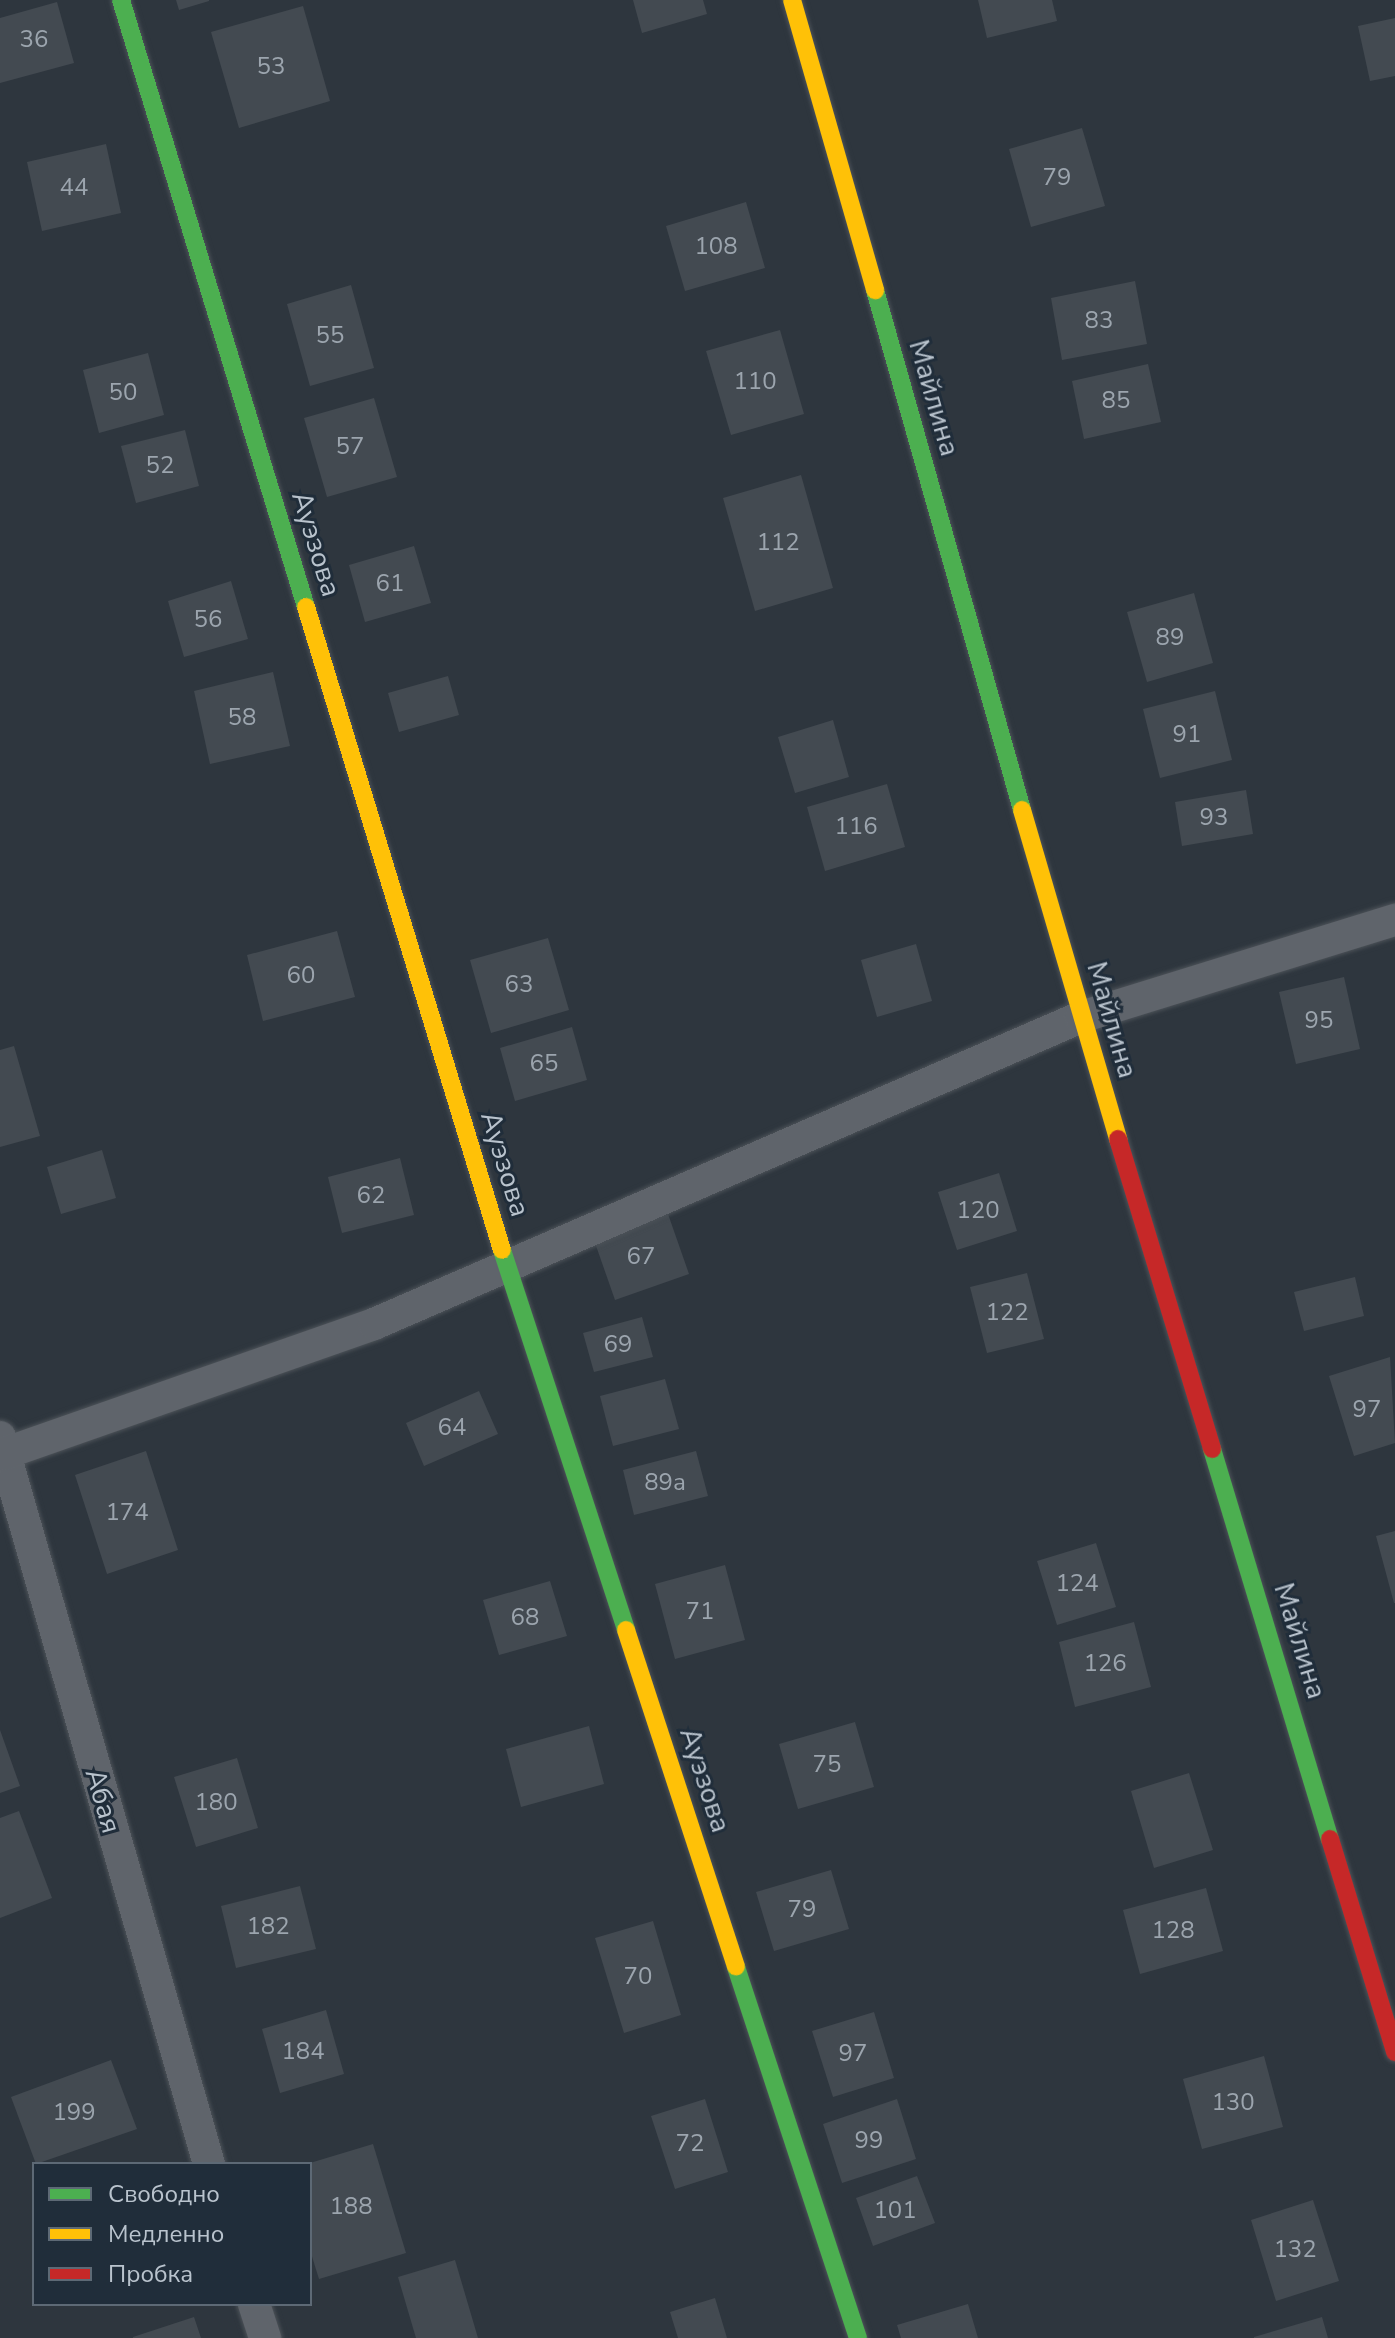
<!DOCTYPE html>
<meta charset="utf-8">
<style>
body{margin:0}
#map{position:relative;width:1395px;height:2338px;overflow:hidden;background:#2e363e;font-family:"Nunito Sans",sans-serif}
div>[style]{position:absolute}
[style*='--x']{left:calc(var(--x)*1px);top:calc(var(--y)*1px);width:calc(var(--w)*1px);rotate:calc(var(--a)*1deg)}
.building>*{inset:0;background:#434a51}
.roads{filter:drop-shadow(0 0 2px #4c5258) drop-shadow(0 0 2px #4c5258)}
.street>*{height:32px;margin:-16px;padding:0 16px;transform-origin:16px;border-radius:16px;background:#5f646b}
.fast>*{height:18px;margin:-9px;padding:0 9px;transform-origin:9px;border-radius:9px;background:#4caf50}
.slow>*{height:18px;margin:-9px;padding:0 9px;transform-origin:9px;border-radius:9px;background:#ffc107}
.jam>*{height:18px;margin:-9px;padding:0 9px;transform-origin:9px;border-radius:9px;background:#c62828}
span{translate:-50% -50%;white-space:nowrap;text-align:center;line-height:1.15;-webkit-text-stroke:6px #202d3a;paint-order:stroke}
.number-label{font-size:24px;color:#9ca5ae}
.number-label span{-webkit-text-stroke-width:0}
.street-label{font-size:28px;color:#b9c3cd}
.legend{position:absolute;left:32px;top:2162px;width:280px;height:144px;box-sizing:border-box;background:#202d3a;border:2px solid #5d6975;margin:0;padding:10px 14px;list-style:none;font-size:24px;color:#b9c3cd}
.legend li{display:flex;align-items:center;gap:16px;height:40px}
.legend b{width:40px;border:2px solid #5d6975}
</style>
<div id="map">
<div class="building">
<div style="clip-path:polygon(176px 0,209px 0,209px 1px,179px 10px)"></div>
<div style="clip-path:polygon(633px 0,703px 0,707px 14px,642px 33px)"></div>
<div style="clip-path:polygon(978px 0,1052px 0,1057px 21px,987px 38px)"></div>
<div style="clip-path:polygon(57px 2px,74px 63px,0 83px,0 18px)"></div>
<div style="clip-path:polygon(303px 6px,330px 101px,239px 128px,211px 32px)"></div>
<div style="clip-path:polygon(1395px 18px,1395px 76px,1370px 81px,1358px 26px)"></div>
<div style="clip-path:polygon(1082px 128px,1105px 206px,1031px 227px,1009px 149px)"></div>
<div style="clip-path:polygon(106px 144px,121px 213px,42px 231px,27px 162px)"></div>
<div style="clip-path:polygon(746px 202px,765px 268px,685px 291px,666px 226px)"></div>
<div style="clip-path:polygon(1135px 281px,1147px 344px,1062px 360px,1051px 298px)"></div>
<div style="clip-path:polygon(351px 285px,374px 368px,310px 386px,287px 304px)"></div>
<div style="clip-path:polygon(780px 330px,804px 414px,731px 435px,706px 351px)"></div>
<div style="clip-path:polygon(148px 353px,164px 415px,99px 433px,83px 370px)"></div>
<div style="clip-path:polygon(1148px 364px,1161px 422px,1084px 439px,1072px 381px)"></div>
<div style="clip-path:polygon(374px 398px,397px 477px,327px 497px,304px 418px)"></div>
<div style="clip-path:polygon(185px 430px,199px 486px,136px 503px,121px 446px)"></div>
<div style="clip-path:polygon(801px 475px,833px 588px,755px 611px,723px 498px)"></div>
<div style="clip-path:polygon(414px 546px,431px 603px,365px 622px,349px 565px)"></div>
<div style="clip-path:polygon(231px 581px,248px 639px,184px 657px,168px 601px)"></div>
<div style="clip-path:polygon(1194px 593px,1213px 663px,1147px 682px,1127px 612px)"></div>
<div style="clip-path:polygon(273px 672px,290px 746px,210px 764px,194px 691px)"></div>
<div style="clip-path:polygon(448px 676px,459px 715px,399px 732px,388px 693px)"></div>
<div style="clip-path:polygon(1215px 691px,1232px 760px,1160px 778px,1143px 709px)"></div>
<div style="clip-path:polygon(833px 720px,849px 777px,795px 793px,778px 737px)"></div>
<div style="clip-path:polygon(887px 784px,905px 847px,825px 871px,807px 807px)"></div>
<div style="clip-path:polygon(1246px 790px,1253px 834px,1182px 846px,1175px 802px)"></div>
<div style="clip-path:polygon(337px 931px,355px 997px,263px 1021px,247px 955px)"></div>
<div style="clip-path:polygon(548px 938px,569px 1010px,491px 1033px,470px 960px)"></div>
<div style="clip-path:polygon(916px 944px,932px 1001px,877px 1017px,861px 960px)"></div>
<div style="clip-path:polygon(1344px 977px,1360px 1049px,1296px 1064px,1279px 992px)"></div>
<div style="clip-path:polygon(572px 1027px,587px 1080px,515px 1101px,500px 1048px)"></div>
<div style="clip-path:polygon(14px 1046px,40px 1136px,0 1147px,0 1050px)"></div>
<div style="clip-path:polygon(102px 1150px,116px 1198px,61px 1214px,47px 1167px)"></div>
<div style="clip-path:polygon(400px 1158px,414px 1215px,342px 1233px,328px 1177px)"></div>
<div style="clip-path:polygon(999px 1173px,1017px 1231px,957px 1250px,938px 1192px)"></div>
<div style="clip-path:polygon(668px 1214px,689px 1274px,615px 1300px,594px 1240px)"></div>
<div style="clip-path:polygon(1027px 1273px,1044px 1339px,987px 1353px,970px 1287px)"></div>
<div style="clip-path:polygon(1355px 1277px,1364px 1316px,1304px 1331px,1294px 1292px)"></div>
<div style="clip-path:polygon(642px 1317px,653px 1357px,594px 1372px,583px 1333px)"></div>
<div style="clip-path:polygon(1390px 1357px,1395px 1443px,1354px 1456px,1329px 1376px)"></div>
<div style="clip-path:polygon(665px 1379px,679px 1429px,613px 1446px,600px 1396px)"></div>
<div style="clip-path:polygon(479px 1391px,498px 1434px,424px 1466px,406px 1423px)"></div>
<div style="clip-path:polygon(146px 1451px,178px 1550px,107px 1574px,75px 1475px)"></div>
<div style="clip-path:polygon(696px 1451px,708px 1496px,634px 1515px,623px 1470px)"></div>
<div style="clip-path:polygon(1395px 1531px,1395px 1603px,1394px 1603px,1376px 1536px)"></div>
<div style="clip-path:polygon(1096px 1543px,1116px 1607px,1057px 1625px,1037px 1561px)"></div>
<div style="clip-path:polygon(725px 1565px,745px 1640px,675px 1659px,655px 1584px)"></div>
<div style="clip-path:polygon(550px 1581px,567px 1636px,499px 1655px,483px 1600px)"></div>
<div style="clip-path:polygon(1134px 1622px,1151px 1687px,1075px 1707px,1059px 1642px)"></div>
<div style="clip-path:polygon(855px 1722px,874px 1787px,798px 1809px,779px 1744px)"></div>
<div style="clip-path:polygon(589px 1726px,604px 1784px,521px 1807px,506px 1749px)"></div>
<div style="clip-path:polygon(0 1730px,20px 1786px,0 1793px)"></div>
<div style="clip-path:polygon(237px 1758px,258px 1828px,196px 1847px,174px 1777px)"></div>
<div style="clip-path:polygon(1189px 1773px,1213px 1850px,1154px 1868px,1131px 1791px)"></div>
<div style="clip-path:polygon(19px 1811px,52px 1898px,0 1918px,0 1818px)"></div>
<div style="clip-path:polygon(831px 1870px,849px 1929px,774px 1951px,756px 1892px)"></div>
<div style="clip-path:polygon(300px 1886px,316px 1949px,236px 1968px,221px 1906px)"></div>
<div style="clip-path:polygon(1206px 1888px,1223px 1951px,1140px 1974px,1123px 1910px)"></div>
<div style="clip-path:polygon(653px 1921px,681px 2015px,624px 2033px,595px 1938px)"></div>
<div style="clip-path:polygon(326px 2010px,344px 2074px,280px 2093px,262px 2029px)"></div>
<div style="clip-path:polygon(874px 2012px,894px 2078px,833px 2097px,812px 2031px)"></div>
<div style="clip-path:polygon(1264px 2056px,1283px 2127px,1202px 2149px,1183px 2079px)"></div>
<div style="clip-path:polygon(111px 2060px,137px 2129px,36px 2164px,11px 2097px)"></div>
<div style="clip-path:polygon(705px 2099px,728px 2172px,675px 2189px,651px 2116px)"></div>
<div style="clip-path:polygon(897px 2099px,916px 2159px,842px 2183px,823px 2124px)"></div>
<div style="clip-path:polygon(373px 2144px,406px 2253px,319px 2279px,310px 2250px,310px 2163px)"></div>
<div style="clip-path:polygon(917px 2176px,935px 2223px,873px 2246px,856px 2198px)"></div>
<div style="clip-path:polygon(1313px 2200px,1339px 2281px,1276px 2301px,1251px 2220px)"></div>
<div style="clip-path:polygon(455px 2260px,478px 2338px,416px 2338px,398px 2277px)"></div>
<div style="clip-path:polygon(715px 2298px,727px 2338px,678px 2338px,670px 2312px)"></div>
<div style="clip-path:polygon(968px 2304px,978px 2338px,901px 2338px,897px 2325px)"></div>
<div style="clip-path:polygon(194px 2317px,201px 2338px,133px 2338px,133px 2337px)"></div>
<div style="clip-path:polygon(1322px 2317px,1328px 2338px,1254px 2338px,1254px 2337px)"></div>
</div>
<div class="roads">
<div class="street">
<div style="--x:0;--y:1437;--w:756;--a:73.96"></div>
<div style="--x:0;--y:1455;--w:396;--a:-19.3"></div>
<div style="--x:374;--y:1324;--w:771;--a:-23.47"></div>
<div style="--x:1081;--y:1017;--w:329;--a:-17.2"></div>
<div style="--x:254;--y:2304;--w:36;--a:72"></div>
</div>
<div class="fast">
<div style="--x:121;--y:0;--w:635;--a:73.05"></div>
<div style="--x:875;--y:290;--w:540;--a:74.21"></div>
<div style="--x:502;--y:1250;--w:400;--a:71.9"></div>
<div style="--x:1212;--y:1449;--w:407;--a:73.2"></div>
<div style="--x:736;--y:1967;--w:391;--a:71.8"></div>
</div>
<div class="slow">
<div style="--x:792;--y:0;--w:302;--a:74"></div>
<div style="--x:306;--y:607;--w:672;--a:73.05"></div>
<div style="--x:1022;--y:810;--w:343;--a:73.7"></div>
<div style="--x:626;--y:1630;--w:354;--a:71.9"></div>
</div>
<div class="jam">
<div style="--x:1118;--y:1139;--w:324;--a:73.1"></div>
<div style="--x:1330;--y:1839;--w:223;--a:73"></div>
</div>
</div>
<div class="number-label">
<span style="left:34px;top:40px">36</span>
<span style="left:271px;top:67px">53</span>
<span style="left:1057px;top:178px">79</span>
<span style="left:74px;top:188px">44</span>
<span style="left:716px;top:247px">108</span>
<span style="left:1099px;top:321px">83</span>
<span style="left:330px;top:336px">55</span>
<span style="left:755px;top:382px">110</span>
<span style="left:123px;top:393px">50</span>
<span style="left:1116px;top:401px">85</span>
<span style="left:350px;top:447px">57</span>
<span style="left:160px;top:466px">52</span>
<span style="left:778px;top:543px">112</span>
<span style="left:390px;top:584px">61</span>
<span style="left:208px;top:620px">56</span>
<span style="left:1170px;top:638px">89</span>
<span style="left:242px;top:718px">58</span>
<span style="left:1187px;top:735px">91</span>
<span style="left:1214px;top:818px">93</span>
<span style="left:856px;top:827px">116</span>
<span style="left:301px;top:976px">60</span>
<span style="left:519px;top:985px">63</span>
<span style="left:1319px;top:1021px">95</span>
<span style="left:544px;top:1064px">65</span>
<span style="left:371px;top:1196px">62</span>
<span style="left:978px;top:1211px">120</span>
<span style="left:641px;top:1257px">67</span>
<span style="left:1007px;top:1313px">122</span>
<span style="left:618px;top:1345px">69</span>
<span style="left:1367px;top:1410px">97</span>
<span style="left:452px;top:1428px">64</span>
<span style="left:665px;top:1483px">89а</span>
<span style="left:127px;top:1513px">174</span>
<span style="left:1077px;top:1584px">124</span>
<span style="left:700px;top:1612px">71</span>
<span style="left:525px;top:1618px">68</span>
<span style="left:1105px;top:1664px">126</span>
<span style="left:827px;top:1765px">75</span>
<span style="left:216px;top:1803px">180</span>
<span style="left:802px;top:1910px">79</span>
<span style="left:268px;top:1927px">182</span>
<span style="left:1173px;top:1931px">128</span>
<span style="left:638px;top:1977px">70</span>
<span style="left:303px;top:2052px">184</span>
<span style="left:853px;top:2054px">97</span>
<span style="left:1233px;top:2103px">130</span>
<span style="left:74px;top:2113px">199</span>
<span style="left:869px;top:2141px">99</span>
<span style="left:690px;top:2144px">72</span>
<span style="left:351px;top:2207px">188</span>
<span style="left:895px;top:2211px">101</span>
<span style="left:1295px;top:2250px">132</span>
</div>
<div class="street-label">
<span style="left:934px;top:398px;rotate:74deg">Майлина</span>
<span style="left:316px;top:544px;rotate:73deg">Ауэзова</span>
<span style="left:1112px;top:1020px;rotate:74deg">Майлина</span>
<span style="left:505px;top:1164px;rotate:73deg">Ауэзова</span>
<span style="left:1300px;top:1641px;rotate:73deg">Майлина</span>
<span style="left:705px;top:1780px;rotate:72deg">Ауэзова</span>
<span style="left:103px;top:1801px;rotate:74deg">Абая</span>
</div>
<ul class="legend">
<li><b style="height:10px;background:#4caf50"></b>Свободно</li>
<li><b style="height:10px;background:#ffc107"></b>Медленно</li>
<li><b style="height:10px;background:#c62828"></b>Пробка</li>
</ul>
</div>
